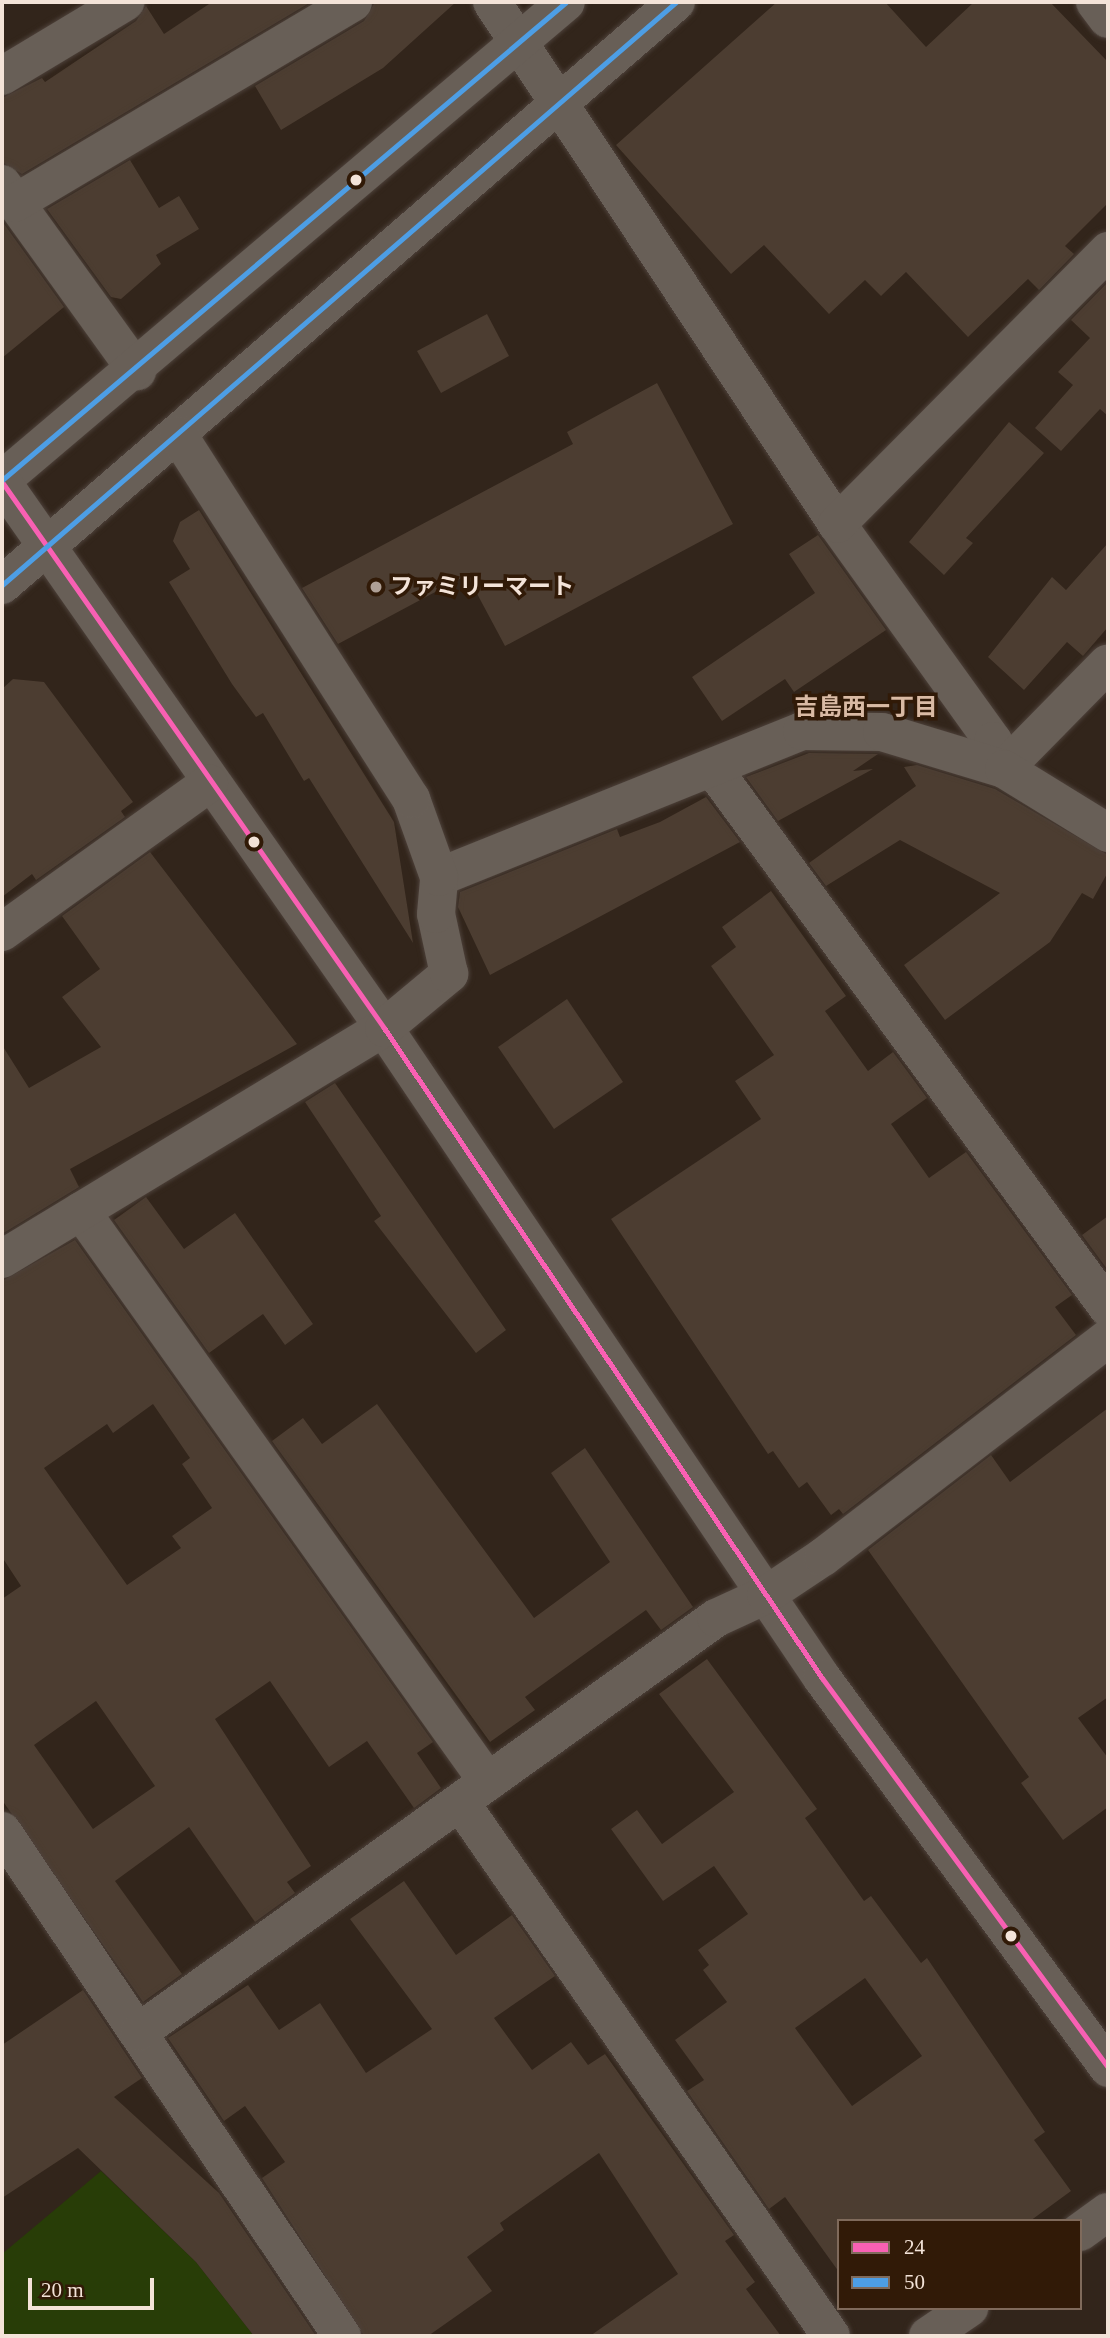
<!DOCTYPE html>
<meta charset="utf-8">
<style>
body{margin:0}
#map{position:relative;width:1110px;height:2338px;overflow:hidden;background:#32251b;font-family:"Times New Roman","Noto Sans JP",serif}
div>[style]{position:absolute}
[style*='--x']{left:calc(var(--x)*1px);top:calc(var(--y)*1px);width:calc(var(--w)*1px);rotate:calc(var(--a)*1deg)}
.green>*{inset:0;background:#283d07}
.building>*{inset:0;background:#4c3d31}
.roads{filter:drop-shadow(0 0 2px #4d413a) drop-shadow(0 0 2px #4d413a)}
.minor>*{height:38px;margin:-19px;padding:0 19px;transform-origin:19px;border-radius:19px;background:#685f57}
.bus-1>*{height:5px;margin:-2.5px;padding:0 2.5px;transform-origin:2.5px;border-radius:2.5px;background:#f860b3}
.bus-2>*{height:5px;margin:-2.5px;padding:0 2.5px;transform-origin:2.5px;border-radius:2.5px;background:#4d9ee5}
.dots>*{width:19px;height:19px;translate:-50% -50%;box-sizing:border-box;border:4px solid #311a07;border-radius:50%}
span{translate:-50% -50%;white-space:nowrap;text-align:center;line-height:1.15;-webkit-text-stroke:7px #311a07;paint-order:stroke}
.poi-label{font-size:23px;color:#f3e3d8;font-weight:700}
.left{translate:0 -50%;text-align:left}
.neighbourhood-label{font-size:24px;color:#d9baa4;font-weight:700}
.frame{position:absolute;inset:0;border:4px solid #f3e3d8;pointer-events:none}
.legend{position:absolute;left:837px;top:2219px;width:245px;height:91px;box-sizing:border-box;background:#311a07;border:2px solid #7f6a5b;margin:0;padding:9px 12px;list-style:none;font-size:21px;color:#f3e3d8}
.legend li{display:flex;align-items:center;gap:14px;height:35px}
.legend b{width:35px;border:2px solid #7f6a5b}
.scale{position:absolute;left:28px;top:2278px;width:126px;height:32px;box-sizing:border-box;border:4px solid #f3e3d8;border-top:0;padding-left:9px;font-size:21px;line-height:24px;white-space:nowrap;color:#f3e3d8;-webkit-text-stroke:5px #311a07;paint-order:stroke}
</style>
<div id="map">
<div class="green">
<div style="clip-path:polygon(101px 2171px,196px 2262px,254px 2336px,2px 2336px,2px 2254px)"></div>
</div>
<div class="building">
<div style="clip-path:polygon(212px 2px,311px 2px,22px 174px,2px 162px,2px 98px,42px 78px,45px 82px,136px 21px,146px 6px,164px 34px)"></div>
<div style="clip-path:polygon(375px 2px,456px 2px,383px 68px,281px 130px,255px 86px,364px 21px)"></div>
<div style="clip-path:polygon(777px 2px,885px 2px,926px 47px,974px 2px,1050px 2px,1108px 62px,1108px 203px,1065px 246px,1074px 254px,1039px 290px,1028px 279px,968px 337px,906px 272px,881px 296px,865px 280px,829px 314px,764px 245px,731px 274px,616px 145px)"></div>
<div style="clip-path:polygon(130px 160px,159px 208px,179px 196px,199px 229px,156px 255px,161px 264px,121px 299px,111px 297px,47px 209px)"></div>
<div style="clip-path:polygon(2px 221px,64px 307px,2px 358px)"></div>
<div style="clip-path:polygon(1106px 284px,1108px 416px,1100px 409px,1061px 451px,1035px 428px,1073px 385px,1058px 372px,1090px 338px,1071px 320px)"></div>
<div style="clip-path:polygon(487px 314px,509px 356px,441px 393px,417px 351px)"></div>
<div style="clip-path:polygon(657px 383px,733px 524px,505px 646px,467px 575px,338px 644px,302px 588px,573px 444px,567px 432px)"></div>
<div style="clip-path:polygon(1009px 422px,1044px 453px,966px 538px,973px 543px,944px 575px,909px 542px)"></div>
<div style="clip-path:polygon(199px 510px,394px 822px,413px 943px,309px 778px,304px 781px,263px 713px,256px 717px,232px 684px,169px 582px,190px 569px,173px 541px,180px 522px)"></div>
<div style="clip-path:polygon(818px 535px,886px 630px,794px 692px,785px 679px,722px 721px,692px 677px,815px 593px,789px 554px)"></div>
<div style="clip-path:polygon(1108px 543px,1108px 627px,1083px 656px,1067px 642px,1024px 690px,988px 657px,1052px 577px,1066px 590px)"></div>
<div style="clip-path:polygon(13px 679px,44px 682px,133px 802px,121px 811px,125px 817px,36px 880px,32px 874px,2px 897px,2px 689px)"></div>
<div style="clip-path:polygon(809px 753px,878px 754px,853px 771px,873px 769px,778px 821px,746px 777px)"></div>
<div style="clip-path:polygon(917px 765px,995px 789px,1108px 855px,1108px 872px,1093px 899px,1082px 893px,1050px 942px,945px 1020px,904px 965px,1000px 893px,900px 840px,826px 886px,809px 863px,916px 786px,904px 767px)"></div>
<div style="clip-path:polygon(706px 797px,740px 842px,490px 975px,458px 907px,460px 892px,617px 829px,620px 837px,660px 822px)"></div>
<div style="clip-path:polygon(150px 852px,297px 1044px,70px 1169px,79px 1187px,2px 1234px,2px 1045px,29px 1088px,101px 1047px,62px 997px,100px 969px,62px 916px)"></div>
<div style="clip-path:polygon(771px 891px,846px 996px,825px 1011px,868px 1071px,893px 1052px,927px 1098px,891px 1124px,929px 1178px,966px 1152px,1072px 1295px,1055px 1307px,1076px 1335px,843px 1514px,839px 1509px,831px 1515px,807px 1482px,799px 1488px,773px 1451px,768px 1454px,611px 1219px,761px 1119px,735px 1081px,774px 1055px,711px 966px,736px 947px,722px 927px)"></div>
<div style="clip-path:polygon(567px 999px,623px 1082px,554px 1129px,498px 1047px)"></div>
<div style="clip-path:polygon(335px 1083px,506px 1330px,476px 1353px,374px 1221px,381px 1216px,305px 1102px)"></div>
<div style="clip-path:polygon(146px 1197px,184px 1249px,235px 1213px,313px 1324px,285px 1345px,263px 1314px,209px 1353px,114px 1220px)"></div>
<div style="clip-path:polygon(1108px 1216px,1108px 1268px,1107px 1269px,1082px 1235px)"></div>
<div style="clip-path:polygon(evenodd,75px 1240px,433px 1742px,417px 1753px,441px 1788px,414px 1808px,367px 1741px,329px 1767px,270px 1681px,215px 1719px,311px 1866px,287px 1882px,295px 1893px,255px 1922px,189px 1827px,115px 1881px,182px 1974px,143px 2002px,2px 1800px,2px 1599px,21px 1586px,2px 1557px,2px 1281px,75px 1240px,153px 1404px,190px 1458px,182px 1464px,212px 1508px,172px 1536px,181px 1548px,127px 1585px,44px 1468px,107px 1424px,113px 1433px,153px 1404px,75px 1240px,96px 1701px,155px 1786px,93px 1829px,34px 1745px,96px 1701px)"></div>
<div style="clip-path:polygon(377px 1404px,534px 1618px,610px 1562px,551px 1473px,585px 1448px,693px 1607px,661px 1630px,646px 1610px,525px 1697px,535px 1710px,490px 1742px,272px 1441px,303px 1418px,322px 1444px)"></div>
<div style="clip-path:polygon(1108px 1408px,1108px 1697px,1078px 1718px,1108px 1758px,1108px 1807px,1063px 1840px,1021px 1783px,1029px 1777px,868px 1550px,991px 1455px,1010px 1482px)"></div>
<div style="clip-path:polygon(evenodd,707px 1659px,817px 1809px,805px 1818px,864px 1901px,871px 1896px,921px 1963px,927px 1958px,1045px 2132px,1034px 2140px,1071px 2191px,1030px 2221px,839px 2221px,839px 2272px,785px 2197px,769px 2209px,687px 2091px,704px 2080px,675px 2040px,727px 2002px,703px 1970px,709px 1965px,698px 1950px,748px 1914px,714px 1866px,663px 1901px,611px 1829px,637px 1810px,662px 1844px,734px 1792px,659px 1694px,707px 1659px,865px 1978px,922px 2056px,852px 2106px,795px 2028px,865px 1978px)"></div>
<div style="clip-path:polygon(404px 1881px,456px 1955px,512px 1915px,555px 1976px,494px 2018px,532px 2070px,571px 2042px,588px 2065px,605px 2054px,734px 2235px,725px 2241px,755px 2282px,746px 2289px,781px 2336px,590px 2336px,678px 2274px,599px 2153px,500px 2223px,504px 2230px,467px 2257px,492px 2291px,428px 2336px,364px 2336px,262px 2178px,285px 2162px,245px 2106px,224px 2121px,168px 2038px,248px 1985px,279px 2030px,320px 2003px,366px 2073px,432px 2029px,350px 1919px)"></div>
<div style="clip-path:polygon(83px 1990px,142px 2078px,114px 2097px,219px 2193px,316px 2336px,254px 2336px,196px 2262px,78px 2148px,2px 2198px,2px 2045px)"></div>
</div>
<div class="roads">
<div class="minor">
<div style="--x:492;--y:2;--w:626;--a:56.54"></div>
<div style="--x:837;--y:524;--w:267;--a:54.3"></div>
<div style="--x:993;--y:741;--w:30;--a:69"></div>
<div style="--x:1004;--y:769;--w:148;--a:-45.5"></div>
<div style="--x:1095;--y:2;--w:21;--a:53"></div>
<div style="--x:2;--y:76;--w:144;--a:-31"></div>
<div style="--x:2;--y:184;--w:231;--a:54.2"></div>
<div style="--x:15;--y:203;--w:393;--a:-30.7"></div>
<div style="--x:2;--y:480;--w:739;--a:-40.28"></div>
<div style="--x:2;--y:482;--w:666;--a:55.02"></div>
<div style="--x:384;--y:1028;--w:784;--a:56.03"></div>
<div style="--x:822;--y:1678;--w:484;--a:53.7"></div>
<div style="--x:837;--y:524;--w:385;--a:-45.2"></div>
<div style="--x:2;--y:585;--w:891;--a:-40.86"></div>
<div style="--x:714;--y:770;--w:667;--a:53.78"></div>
<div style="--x:439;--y:877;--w:391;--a:-21.9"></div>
<div style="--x:802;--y:731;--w:80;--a:0.7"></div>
<div style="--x:882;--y:732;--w:127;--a:16.9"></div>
<div style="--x:1004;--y:769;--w:122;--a:31.6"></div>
<div style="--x:2;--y:932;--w:255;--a:-35.7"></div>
<div style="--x:81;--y:1211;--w:701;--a:54.52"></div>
<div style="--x:2;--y:1259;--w:446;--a:-31.2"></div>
<div style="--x:384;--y:1028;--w:85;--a:-39.7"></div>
<div style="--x:449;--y:974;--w:61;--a:-102.2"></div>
<div style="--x:436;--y:914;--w:37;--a:-85"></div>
<div style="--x:439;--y:877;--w:83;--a:-109.7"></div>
<div style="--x:411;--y:799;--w:432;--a:-122.6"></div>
<div style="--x:460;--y:1802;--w:650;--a:55.21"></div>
<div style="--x:2;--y:1831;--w:609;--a:56.05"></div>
<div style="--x:139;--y:2032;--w:710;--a:-35.66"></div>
<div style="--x:716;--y:1618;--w:55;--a:-24.7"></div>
<div style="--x:766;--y:1595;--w:69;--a:-33.7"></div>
<div style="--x:823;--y:1557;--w:359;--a:-37.5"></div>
<div style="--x:1080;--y:2232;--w:34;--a:-36"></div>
<div style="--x:928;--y:2336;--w:50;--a:-34.3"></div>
</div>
</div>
<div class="bus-1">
<div style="--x:2;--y:482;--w:666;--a:55.02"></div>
<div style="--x:384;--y:1028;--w:784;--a:56.03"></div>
<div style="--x:822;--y:1678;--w:484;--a:53.7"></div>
</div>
<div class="bus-2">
<div style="--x:2;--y:480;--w:739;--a:-40.28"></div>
<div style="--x:2;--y:585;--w:891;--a:-40.86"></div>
</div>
<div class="dots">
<div style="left:356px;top:180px;background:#f3e3d8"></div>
<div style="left:376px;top:587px;background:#afa096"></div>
<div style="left:254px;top:842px;background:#f3e3d8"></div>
<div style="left:1011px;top:1936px;background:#f3e3d8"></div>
</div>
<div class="poi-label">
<span class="left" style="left:390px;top:587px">ファミリーマート</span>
</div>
<div class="neighbourhood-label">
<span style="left:866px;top:708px">吉島西一丁目</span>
</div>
<div class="frame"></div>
<ul class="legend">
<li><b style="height:9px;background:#f860b3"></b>24</li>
<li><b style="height:9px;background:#4d9ee5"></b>50</li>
</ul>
<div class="scale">20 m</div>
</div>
